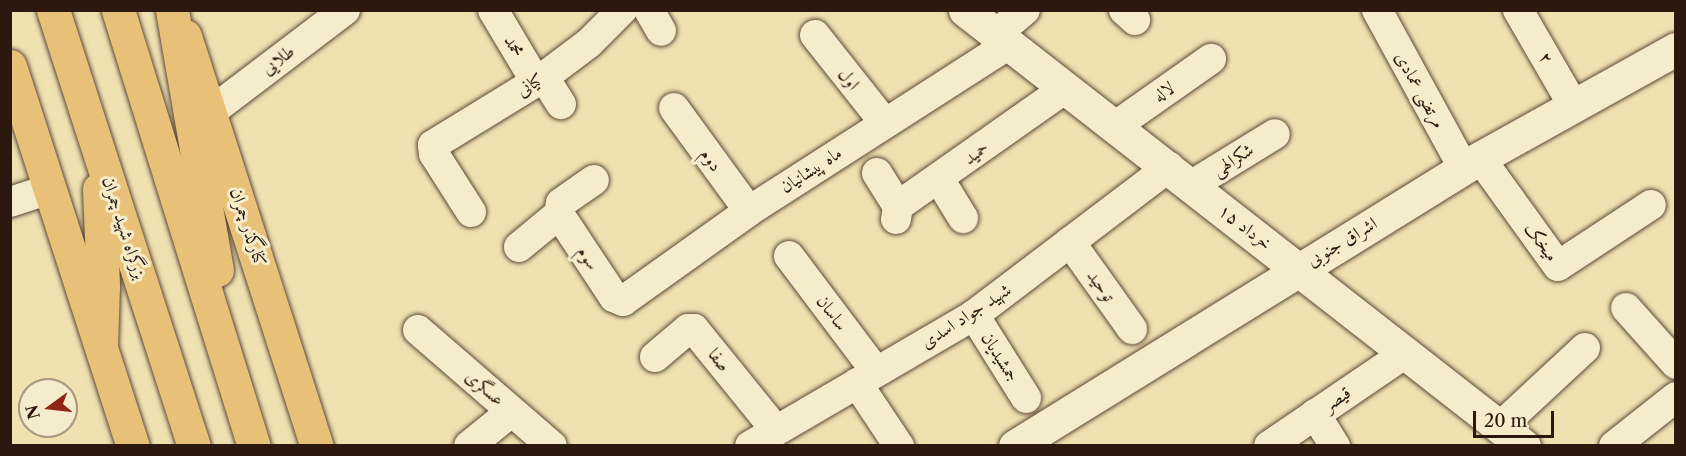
<!DOCTYPE html>
<meta charset="utf-8">
<style>
body{margin:0}
#map{position:relative;width:1686px;height:456px;overflow:hidden;background:#f0e1b1;font-family:"Libre Caslon Text",Amiri,serif}
div>[style]{position:absolute}
[style*='--x']{left:calc(var(--x)*1px);top:calc(var(--y)*1px);width:calc(var(--w)*1px);rotate:calc(var(--a)*1deg)}
.roads{filter:drop-shadow(0 0 2px #5d4a38) drop-shadow(0 0 2px #5d4a38)}
.street>*{height:30px;margin:-15px;padding:0 15px;transform-origin:15px;border-radius:15px;background:#f5eccc}
.secondary>*{height:33px;margin:-16.5px;padding:0 16.5px;transform-origin:16.5px;border-radius:16.5px;background:#f5eccc}
.primary>*{height:33px;margin:-16.5px;padding:0 16.5px;transform-origin:16.5px;border-radius:16.5px;background:#e8c078}
.highway>*{height:33px;margin:-16.5px;padding:0 16.5px;transform-origin:16.5px;border-radius:16.5px;background:#e8c078}
span{translate:-50% -50%;white-space:nowrap;text-align:center;line-height:1.15;-webkit-text-stroke:6px #f5eccc;paint-order:stroke}
.street-label{font-size:18px;color:#2c180f}
.frame{position:absolute;inset:0;border:12px solid #2c180f;pointer-events:none}
.north{position:absolute;left:18px;top:378px;width:60px;height:60px;box-sizing:border-box;background:#f5eccc;border:2px solid #a59780;border-radius:50%;rotate:255deg;font-size:16px;font-weight:700;line-height:24px;text-align:center;color:#2c180f}
.north::after{content:'';display:block;margin:auto;width:21px;height:27px;background:#8f2418;clip-path:polygon(50% 0,100% 100%,50% 72%,0 100%)}
.scale{position:absolute;left:1473px;top:411px;width:81px;height:27px;box-sizing:border-box;border:3px solid #2c180f;border-top:0;padding-left:8px;font-size:18px;line-height:21px;white-space:nowrap;color:#2c180f;-webkit-text-stroke:4px #f5eccc;paint-order:stroke}
</style>
<div id="map">
<div class="roads">
<div class="street">
<div style="--x:493;--y:10;--w:84;--a:59.2"></div>
<div style="--x:649;--y:10;--w:24;--a:60"></div>
<div style="--x:1124;--y:10;--w:15;--a:42"></div>
<div style="--x:1377;--y:10;--w:181;--a:61.3"></div>
<div style="--x:1518;--y:10;--w:110;--a:59.9"></div>
<div style="--x:815;--y:35;--w:111;--a:51.6"></div>
<div style="--x:995;--y:35;--w:39;--a:-40"></div>
<div style="--x:544;--y:77;--w:32;--a:58"></div>
<div style="--x:674;--y:108;--w:127;--a:53.9"></div>
<div style="--x:212;--y:111;--w:167;--a:-37.2"></div>
<div style="--x:1117;--y:125;--w:115;--a:-35.1"></div>
<div style="--x:1480;--y:158;--w:133;--a:54.2"></div>
<div style="--x:1558;--y:266;--w:111;--a:-33.3"></div>
<div style="--x:877;--y:173;--w:39;--a:58"></div>
<div style="--x:939;--y:179;--w:46;--a:58.4"></div>
<div style="--x:1192;--y:185;--w:97;--a:-31.6"></div>
<div style="--x:10;--y:202;--w:42;--a:-18"></div>
<div style="--x:471;--y:212;--w:69;--a:-122.5"></div>
<div style="--x:434;--y:154;--w:9;--a:-96"></div>
<div style="--x:433;--y:145;--w:130;--a:-31.5"></div>
<div style="--x:544;--y:77;--w:56;--a:-37.1"></div>
<div style="--x:589;--y:43;--w:47;--a:-45"></div>
<div style="--x:559;--y:214;--w:100;--a:56.5"></div>
<div style="--x:614;--y:297;--w:10;--a:24"></div>
<div style="--x:623;--y:301;--w:155;--a:-35.5"></div>
<div style="--x:749;--y:211;--w:308;--a:-32.7"></div>
<div style="--x:896;--y:219;--w:13;--a:-81"></div>
<div style="--x:898;--y:206;--w:202;--a:-35.1"></div>
<div style="--x:1070;--y:242;--w:107;--a:54.5"></div>
<div style="--x:519;--y:247;--w:52;--a:-39.5"></div>
<div style="--x:559;--y:214;--w:11;--a:-80"></div>
<div style="--x:561;--y:203;--w:40;--a:-34.9"></div>
<div style="--x:789;--y:256;--w:143;--a:53"></div>
<div style="--x:1626;--y:308;--w:75;--a:48.2"></div>
<div style="--x:974;--y:315;--w:98;--a:57.9"></div>
<div style="--x:418;--y:330;--w:177;--a:40.9"></div>
<div style="--x:655;--y:357;--w:43;--a:-40.3"></div>
<div style="--x:688;--y:329;--w:6;--a:0"></div>
<div style="--x:694;--y:329;--w:129;--a:51"></div>
<div style="--x:857;--y:383;--w:76;--a:56.3"></div>
<div style="--x:1315;--y:414;--w:38;--a:58"></div>
<div style="--x:1500;--y:427;--w:116;--a:-42.9"></div>
<div style="--x:469;--y:446;--w:54;--a:-39"></div>
<div style="--x:750;--y:446;--w:259;--a:-30.3"></div>
<div style="--x:974;--y:315;--w:245;--a:-37.2"></div>
<div style="--x:1269;--y:446;--w:166;--a:-34.2"></div>
<div style="--x:1614;--y:446;--w:79;--a:-38.3"></div>
</div>
<div class="secondary">
<div style="--x:965;--y:10;--w:709;--a:37.95"></div>
<div style="--x:1015;--y:446;--w:547;--a:-31.77"></div>
<div style="--x:1480;--y:158;--w:224;--a:-29.1"></div>
</div>
<div class="primary">
<div style="--x:185;--y:36;--w:431;--a:72.2"></div>
<div style="--x:10;--y:66;--w:399;--a:72.1"></div>
</div>
<div class="highway">
<div style="--x:53;--y:10;--w:458;--a:72.1"></div>
<div style="--x:118;--y:10;--w:457;--a:72.7"></div>
<div style="--x:172;--y:10;--w:264;--a:80.2"></div>
<div style="--x:99;--y:189;--w:97;--a:87.6"></div>
<div style="--x:103;--y:286;--w:60;--a:91.9"></div>
</div>
</div>
<div class="street-label">
<span style="left:514px;top:46px;rotate:59deg">محمد</span>
<span style="left:1546px;top:58px;rotate:60deg">۲</span>
<span style="left:278px;top:60px;rotate:-37deg">طلایی</span>
<span style="left:849px;top:79px;rotate:52deg">اول</span>
<span style="left:530px;top:85px;rotate:-33deg">کیانی</span>
<span style="left:1420px;top:90px;rotate:61deg">مرتضی عمادی</span>
<span style="left:1164px;top:92px;rotate:-35deg">لاله</span>
<span style="left:976px;top:153px;rotate:-36deg">حمید</span>
<span style="left:711px;top:160px;rotate:54deg">دوم</span>
<span style="left:1233px;top:160px;rotate:-32deg">شکرالهی</span>
<span style="left:811px;top:170px;rotate:-33deg">ماه پیشانیان</span>
<span style="left:248px;top:227px;rotate:72deg">کنارگذر چمران</span>
<span style="left:1245px;top:227px;rotate:38deg">۱۵ خرداد</span>
<span style="left:124px;top:228px;rotate:72deg">بزرگراه شهید چمران</span>
<span style="left:1342px;top:242px;rotate:-31deg">اشراق جنوبی</span>
<span style="left:1541px;top:242px;rotate:53deg">میخک</span>
<span style="left:588px;top:258px;rotate:56deg">سوم</span>
<span style="left:1101px;top:286px;rotate:55deg">توحید</span>
<span style="left:832px;top:313px;rotate:53deg">ساسان</span>
<span style="left:966px;top:316px;rotate:-33deg">شهید جواد اسدی</span>
<span style="left:1000px;top:357px;rotate:58deg">جمشیدیان</span>
<span style="left:719px;top:360px;rotate:51deg">صفا</span>
<span style="left:485px;top:388px;rotate:41deg">عسگری</span>
<span style="left:1337px;top:399px;rotate:-34deg">قیصر</span>
</div>
<div class="frame"></div>
<div class="north">N</div>
<div class="scale">20 m</div>
</div>
